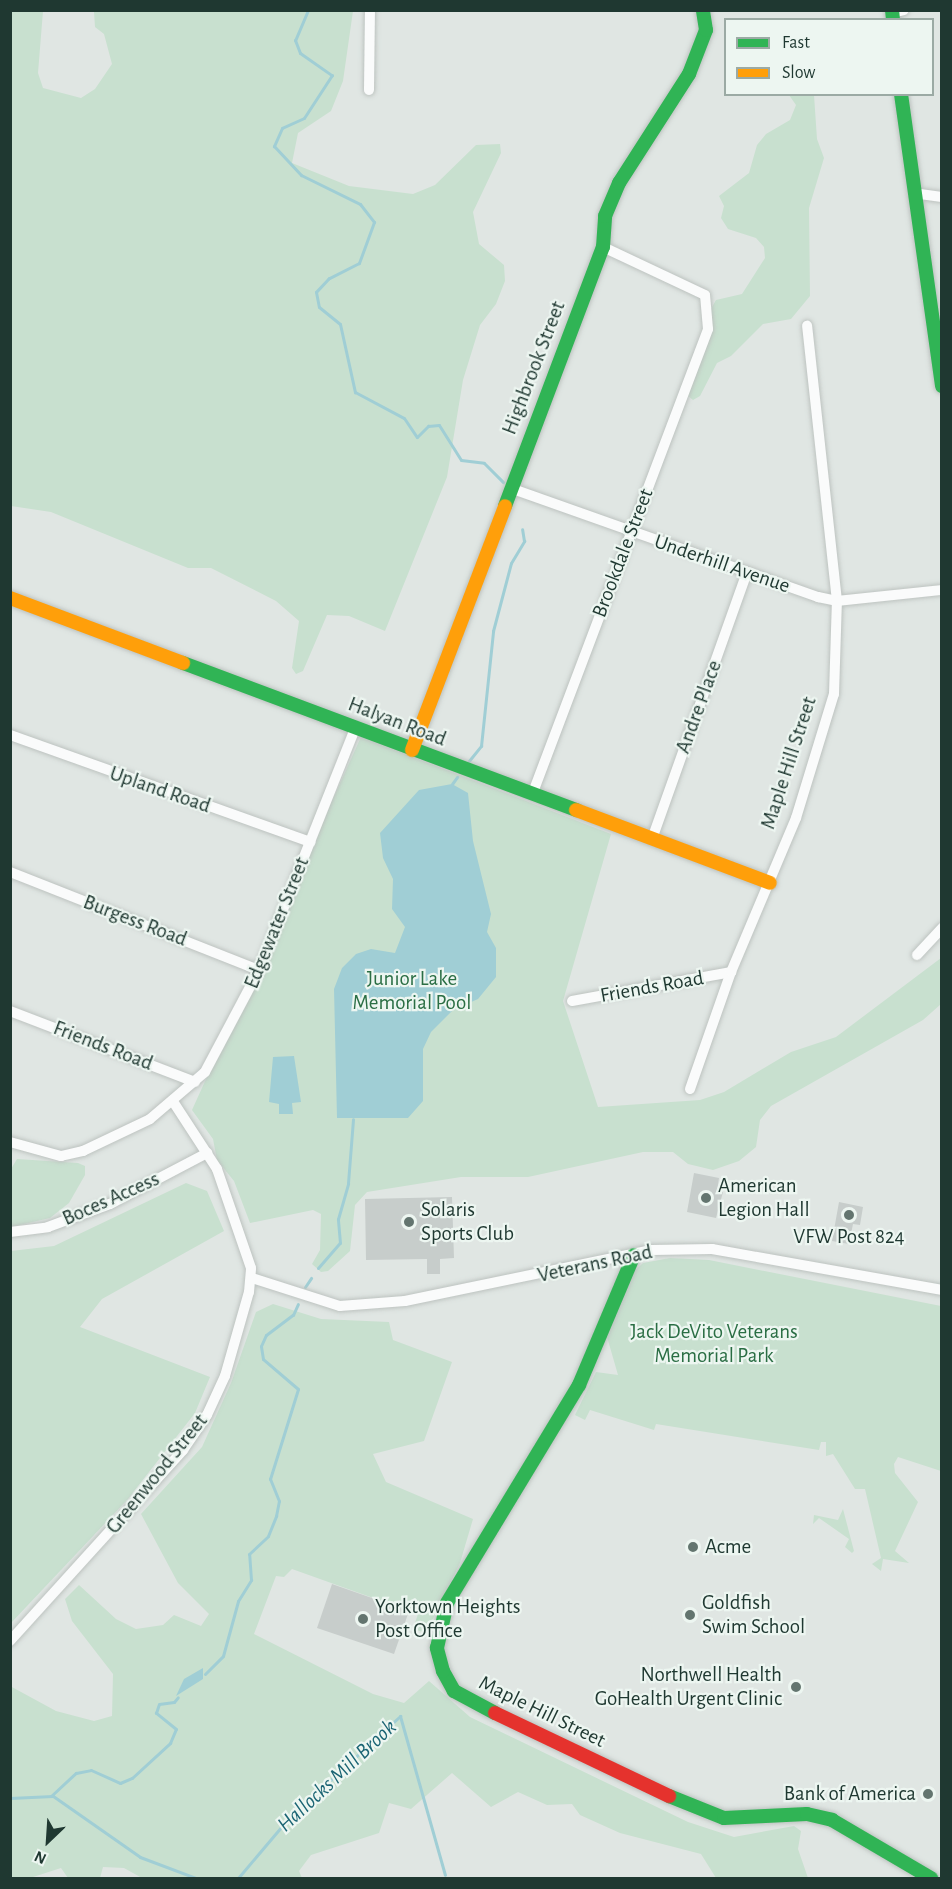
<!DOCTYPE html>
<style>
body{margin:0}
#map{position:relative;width:952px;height:1889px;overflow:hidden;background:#e0e6e3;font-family:"Alegreya Sans",sans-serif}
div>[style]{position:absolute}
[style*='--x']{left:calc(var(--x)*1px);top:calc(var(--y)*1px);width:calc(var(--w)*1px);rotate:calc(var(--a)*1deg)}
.green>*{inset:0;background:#c8e0cf}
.water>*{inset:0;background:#a0ced5}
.stream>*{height:3px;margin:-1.5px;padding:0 1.5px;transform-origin:1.5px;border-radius:1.5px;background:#a0ced5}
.building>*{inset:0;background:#c7cdcb}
.roads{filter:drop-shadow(0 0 2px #bdc3c0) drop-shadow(0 0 2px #bdc3c0)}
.street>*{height:10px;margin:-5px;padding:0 5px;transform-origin:5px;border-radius:5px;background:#fafbfb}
.fast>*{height:14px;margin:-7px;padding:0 7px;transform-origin:7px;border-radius:7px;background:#30b455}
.slow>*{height:14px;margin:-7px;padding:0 7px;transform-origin:7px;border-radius:7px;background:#ff9f0a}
.jam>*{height:14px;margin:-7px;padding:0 7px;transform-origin:7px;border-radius:7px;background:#e5322d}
.dots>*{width:16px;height:16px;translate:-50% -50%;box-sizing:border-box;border:3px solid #edf6f1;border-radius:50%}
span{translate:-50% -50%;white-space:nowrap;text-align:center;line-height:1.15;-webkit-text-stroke:4.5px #edf6f1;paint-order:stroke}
.street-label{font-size:21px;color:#1f3831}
.park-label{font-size:21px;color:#2a6e44}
.poi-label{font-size:21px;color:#1f3831}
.left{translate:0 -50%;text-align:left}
.right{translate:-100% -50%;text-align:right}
.water-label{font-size:22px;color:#1a6473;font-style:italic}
.frame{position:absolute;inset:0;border:12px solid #1f3831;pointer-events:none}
.legend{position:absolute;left:724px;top:18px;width:210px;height:78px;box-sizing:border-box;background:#edf6f1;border:2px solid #9baaa4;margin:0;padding:8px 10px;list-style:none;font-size:18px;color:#1f3831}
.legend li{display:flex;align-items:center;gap:12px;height:30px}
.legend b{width:30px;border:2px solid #9baaa4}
.north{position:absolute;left:18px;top:1811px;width:60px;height:60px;-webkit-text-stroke:4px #edf6f1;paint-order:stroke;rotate:205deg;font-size:16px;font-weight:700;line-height:24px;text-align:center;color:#1f3831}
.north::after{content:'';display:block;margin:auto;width:21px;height:27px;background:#1f3831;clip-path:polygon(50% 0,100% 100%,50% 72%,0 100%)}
</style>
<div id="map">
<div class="green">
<div style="clip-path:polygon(10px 11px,43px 11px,38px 73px,43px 88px,81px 98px,95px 89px,112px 64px,104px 34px,95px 27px,94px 12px,89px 11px,353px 11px,343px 81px,331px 111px,298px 133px,292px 163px,349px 186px,413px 194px,435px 185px,476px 145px,500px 144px,501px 153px,473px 212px,479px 244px,504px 265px,505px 281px,496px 304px,480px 325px,463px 380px,447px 477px,385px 631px,349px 616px,327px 615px,303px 671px,296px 674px,292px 668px,299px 621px,276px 601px,211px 568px,188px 568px,51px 512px,11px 506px)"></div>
<div style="clip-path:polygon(789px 95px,814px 95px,817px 139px,824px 158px,809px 208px,810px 296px,791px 319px,763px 324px,731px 356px,717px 363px,700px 396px,693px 400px,687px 395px,712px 307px,716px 300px,742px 294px,765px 258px,764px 247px,756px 238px,728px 229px,721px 218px,724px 206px,719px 196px,749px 173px,757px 145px,766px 134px,790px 120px,796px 105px)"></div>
<div style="clip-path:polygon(361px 737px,611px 834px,563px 1001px,598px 1107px,700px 1100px,724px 1092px,791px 1052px,836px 1037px,941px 958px,941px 1004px,923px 1020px,771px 1106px,760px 1120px,756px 1147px,739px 1161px,713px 1170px,688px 1164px,673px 1152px,643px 1152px,528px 1177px,461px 1177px,367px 1192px,355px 1205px,350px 1251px,328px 1271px,321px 1272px,312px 1264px,320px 1250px,321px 1214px,313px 1210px,250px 1223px,234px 1181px,217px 1160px,213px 1139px,192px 1110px)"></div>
<div style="clip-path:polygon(17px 1159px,78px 1163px,85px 1166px,85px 1175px,69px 1203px,50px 1218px,11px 1227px,11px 1169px)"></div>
<div style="clip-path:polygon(186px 1183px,207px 1191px,224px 1231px,102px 1299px,80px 1327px,210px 1377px,195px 1413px,128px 1499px,11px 1623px,11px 1251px,54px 1246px)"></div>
<div style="clip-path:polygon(670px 1258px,709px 1260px,941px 1306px,941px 1471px,898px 1457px,894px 1464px,895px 1473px,918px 1502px,895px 1551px,909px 1563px,883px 1559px,881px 1571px,872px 1564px,881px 1558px,865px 1489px,855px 1489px,833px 1454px,826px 1456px,826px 1442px,821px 1442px,819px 1450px,656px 1424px,654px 1430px,590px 1410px,585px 1420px,575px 1415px,596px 1372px,618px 1375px,605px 1330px,624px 1281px,643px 1263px)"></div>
<div style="clip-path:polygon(273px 1304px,321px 1319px,389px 1322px,393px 1340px,452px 1362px,424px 1441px,373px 1454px,386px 1482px,473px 1519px,460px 1563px,426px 1633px,413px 1629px,418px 1614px,292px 1569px,284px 1577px,276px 1576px,254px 1634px,373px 1694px,404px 1703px,429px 1681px,470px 1717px,688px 1822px,734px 1837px,794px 1826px,801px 1831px,798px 1849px,808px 1878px,716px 1878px,701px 1854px,620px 1833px,580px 1815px,572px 1804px,547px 1805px,518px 1792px,491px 1807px,452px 1773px,411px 1809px,389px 1803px,379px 1833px,311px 1855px,299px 1871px,302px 1878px,142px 1878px,124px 1868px,103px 1867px,100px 1878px,68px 1878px,61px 1868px,30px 1878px,11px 1878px,10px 1686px,56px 1711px,94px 1721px,112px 1716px,113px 1674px,72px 1621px,65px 1599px,79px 1585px,116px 1619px,136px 1629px,163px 1625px,174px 1615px,201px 1626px,209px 1614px,178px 1583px,141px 1514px,202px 1447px,231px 1383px,256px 1312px)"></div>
<div style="clip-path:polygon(843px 1509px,854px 1551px,852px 1553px,845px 1547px,849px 1539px,819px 1518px,813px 1524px,814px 1515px,838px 1520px)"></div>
</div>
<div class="water">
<div style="clip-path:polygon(452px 784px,468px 793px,473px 841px,491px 914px,487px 932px,496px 948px,496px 977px,478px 999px,453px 1010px,431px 1032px,423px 1049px,423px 1101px,408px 1118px,337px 1118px,334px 989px,342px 968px,356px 954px,371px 949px,395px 953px,405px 927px,392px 909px,393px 879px,383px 858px,380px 833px,419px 790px)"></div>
<div style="clip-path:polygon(294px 1056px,301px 1102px,292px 1103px,293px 1114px,279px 1114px,279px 1104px,269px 1102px,273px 1057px)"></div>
<div style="clip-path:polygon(203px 1668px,203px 1679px,176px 1696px,184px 1679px)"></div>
</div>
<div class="stream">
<div style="--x:308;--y:10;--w:33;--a:113"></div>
<div style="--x:295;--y:40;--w:14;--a:69"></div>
<div style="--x:300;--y:53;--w:39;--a:35"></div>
<div style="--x:332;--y:75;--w:51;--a:123.1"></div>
<div style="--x:304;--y:118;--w:24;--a:156"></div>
<div style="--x:282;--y:128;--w:20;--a:114"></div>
<div style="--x:274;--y:146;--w:40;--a:47"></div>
<div style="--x:301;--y:175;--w:66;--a:26.2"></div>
<div style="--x:360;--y:204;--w:23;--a:52"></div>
<div style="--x:374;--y:222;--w:44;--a:110.1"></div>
<div style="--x:359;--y:263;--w:34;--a:153"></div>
<div style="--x:329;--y:278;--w:19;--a:133"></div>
<div style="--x:316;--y:292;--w:15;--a:79"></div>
<div style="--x:319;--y:307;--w:27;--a:39"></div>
<div style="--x:340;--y:324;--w:70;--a:77.6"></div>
<div style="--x:355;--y:392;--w:55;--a:28"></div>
<div style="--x:404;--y:418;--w:23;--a:56"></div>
<div style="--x:417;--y:437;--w:16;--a:-45"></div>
<div style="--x:428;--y:426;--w:11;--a:-5"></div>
<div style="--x:439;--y:425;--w:41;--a:57.8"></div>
<div style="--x:461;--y:460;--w:23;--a:7"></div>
<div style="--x:484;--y:463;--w:27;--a:45"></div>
<div style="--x:468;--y:762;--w:21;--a:-51"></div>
<div style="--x:481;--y:746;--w:116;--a:-84"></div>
<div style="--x:493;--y:631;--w:70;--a:-75.2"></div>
<div style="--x:511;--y:563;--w:26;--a:-59"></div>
<div style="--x:524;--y:541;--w:12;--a:-99"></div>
<div style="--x:452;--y:784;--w:9;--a:-54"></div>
<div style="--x:318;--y:1268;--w:33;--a:-49"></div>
<div style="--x:340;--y:1243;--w:24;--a:-95"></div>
<div style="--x:338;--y:1219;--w:37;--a:-74"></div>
<div style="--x:348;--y:1183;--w:64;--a:-85.5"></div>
<div style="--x:305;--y:1287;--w:11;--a:-56"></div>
<div style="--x:205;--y:1674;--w:25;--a:-45"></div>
<div style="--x:223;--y:1656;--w:57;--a:-74.7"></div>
<div style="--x:238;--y:1601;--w:25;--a:-58"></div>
<div style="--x:251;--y:1580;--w:26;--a:-94"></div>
<div style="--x:249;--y:1554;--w:26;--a:-43"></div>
<div style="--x:268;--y:1536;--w:22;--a:-68"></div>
<div style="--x:276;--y:1516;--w:15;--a:-79"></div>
<div style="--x:279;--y:1501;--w:24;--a:-112"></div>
<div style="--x:270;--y:1479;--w:94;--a:-72.7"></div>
<div style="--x:298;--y:1389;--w:46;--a:-139.4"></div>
<div style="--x:263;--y:1359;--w:13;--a:-99"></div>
<div style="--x:261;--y:1346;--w:12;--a:-66"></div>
<div style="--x:266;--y:1335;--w:34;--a:-37"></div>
<div style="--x:293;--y:1315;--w:12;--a:-66"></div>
<div style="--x:51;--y:1796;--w:34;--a:-43"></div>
<div style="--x:76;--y:1773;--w:15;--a:-11"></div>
<div style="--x:91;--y:1770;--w:32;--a:24"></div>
<div style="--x:120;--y:1783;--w:13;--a:-23"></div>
<div style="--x:132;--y:1778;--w:52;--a:-42.6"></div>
<div style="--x:170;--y:1743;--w:15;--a:-67"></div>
<div style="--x:176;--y:1729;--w:26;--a:-141"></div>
<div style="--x:156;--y:1713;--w:9;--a:-72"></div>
<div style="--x:159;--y:1704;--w:15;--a:-8"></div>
<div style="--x:174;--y:1702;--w:6;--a:-51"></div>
<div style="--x:10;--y:1798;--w:43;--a:-2.7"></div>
<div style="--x:53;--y:1796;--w:106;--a:35"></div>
<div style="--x:140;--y:1857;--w:60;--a:20.6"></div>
<div style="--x:238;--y:1878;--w:76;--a:-49.8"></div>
<div style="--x:287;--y:1820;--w:154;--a:-42.6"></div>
<div style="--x:400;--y:1716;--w:165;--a:74.2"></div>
</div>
<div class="building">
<div style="clip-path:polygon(694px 1173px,719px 1178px,717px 1191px,723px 1192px,716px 1218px,687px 1212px)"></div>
<div style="clip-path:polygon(452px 1197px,454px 1258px,440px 1259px,440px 1274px,427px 1274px,427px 1259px,366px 1260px,365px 1199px)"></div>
<div style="clip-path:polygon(839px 1202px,863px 1207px,860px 1225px,853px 1224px,849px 1244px,832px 1241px)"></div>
<div style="clip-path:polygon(332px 1584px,409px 1611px,394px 1654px,317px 1628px)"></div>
</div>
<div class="roads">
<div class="street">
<div style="--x:892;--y:13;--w:12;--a:-14"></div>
<div style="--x:369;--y:90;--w:80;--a:-89.3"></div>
<div style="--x:913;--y:193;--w:29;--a:8"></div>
<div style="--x:510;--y:488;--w:327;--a:19.5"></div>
<div style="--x:818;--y:597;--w:19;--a:12"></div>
<div style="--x:837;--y:601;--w:106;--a:-6"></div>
<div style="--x:10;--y:735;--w:319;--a:19.6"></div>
<div style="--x:532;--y:795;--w:498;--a:-69.3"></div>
<div style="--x:708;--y:329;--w:34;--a:-95"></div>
<div style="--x:705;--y:295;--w:113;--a:-154.8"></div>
<div style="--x:652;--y:839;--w:280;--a:-70.4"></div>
<div style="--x:10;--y:872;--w:268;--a:21.5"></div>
<div style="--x:917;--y:955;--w:37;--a:-47"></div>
<div style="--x:572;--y:1001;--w:162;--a:-10.3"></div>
<div style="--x:10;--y:1011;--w:198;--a:21"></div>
<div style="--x:690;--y:1089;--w:124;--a:-70.7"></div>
<div style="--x:731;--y:972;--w:167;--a:-67.1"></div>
<div style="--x:796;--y:818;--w:130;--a:-73"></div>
<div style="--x:834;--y:694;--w:93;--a:-88.2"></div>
<div style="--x:837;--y:601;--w:277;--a:-96.2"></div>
<div style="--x:10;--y:1142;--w:53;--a:15.4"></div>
<div style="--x:61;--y:1156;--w:23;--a:-13"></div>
<div style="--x:83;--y:1151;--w:74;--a:-25.5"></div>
<div style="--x:150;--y:1119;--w:72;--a:-40.5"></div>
<div style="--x:205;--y:1072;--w:115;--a:-62.1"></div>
<div style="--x:259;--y:970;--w:259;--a:-68.3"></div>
<div style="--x:10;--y:1232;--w:38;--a:-7"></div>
<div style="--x:48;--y:1227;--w:66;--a:-20.4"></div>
<div style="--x:110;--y:1204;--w:110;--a:-27.7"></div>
<div style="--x:252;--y:1278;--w:92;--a:17.7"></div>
<div style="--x:340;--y:1306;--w:65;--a:-4.4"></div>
<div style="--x:405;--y:1301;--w:252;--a:-11.7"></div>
<div style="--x:652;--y:1250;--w:60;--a:-1"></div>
<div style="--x:712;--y:1249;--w:234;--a:10.1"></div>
<div style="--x:10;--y:1641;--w:258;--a:-47.8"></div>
<div style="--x:183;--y:1450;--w:42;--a:-55.6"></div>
<div style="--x:207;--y:1415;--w:43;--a:-65.2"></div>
<div style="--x:225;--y:1376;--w:87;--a:-74.1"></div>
<div style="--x:249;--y:1292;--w:24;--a:-85"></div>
<div style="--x:251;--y:1268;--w:105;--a:-109"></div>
<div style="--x:217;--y:1169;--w:79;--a:-123.1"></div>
</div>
<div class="fast">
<div style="--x:892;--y:10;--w:10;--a:84"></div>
<div style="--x:901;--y:94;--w:295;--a:82"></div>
<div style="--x:505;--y:506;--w:277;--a:-69.3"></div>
<div style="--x:603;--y:247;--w:31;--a:-86"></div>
<div style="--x:605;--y:216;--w:36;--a:-67"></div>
<div style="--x:619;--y:183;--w:130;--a:-57.3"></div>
<div style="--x:689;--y:74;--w:47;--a:-68.9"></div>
<div style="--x:706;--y:30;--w:20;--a:-99"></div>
<div style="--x:183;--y:663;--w:420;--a:20.5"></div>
<div style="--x:495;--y:1713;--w:47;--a:-151.8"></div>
<div style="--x:454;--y:1691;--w:23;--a:-119"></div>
<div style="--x:443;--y:1671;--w:24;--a:-105"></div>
<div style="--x:437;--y:1648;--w:46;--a:-77.5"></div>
<div style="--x:447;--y:1603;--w:255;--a:-58.8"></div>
<div style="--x:579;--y:1385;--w:141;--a:-67.1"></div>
<div style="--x:669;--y:1796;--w:59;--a:21.8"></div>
<div style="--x:724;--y:1818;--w:83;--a:-2.8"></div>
<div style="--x:807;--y:1814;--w:26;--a:13"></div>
<div style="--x:832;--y:1820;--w:115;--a:30.4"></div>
</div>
<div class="slow">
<div style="--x:10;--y:598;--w:185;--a:20.6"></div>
<div style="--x:412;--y:750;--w:261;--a:-69.1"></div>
<div style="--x:576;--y:810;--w:207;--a:20.6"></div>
</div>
<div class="jam">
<div style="--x:495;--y:1713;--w:193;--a:25.5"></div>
</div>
</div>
<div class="dots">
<div style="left:706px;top:1198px;background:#63756f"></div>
<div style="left:849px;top:1215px;background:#63756f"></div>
<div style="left:409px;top:1222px;background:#63756f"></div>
<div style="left:693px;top:1547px;background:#63756f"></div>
<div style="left:690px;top:1615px;background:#63756f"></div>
<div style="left:363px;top:1619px;background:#63756f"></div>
<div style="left:796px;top:1687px;background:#63756f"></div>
<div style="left:928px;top:1794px;background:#63756f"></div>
</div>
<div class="street-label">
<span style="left:534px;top:368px;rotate:-69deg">Highbrook Street</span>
<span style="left:623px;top:553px;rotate:-69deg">Brookdale Street</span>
<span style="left:722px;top:564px;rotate:19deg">Underhill Avenue</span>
<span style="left:699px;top:707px;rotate:-70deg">Andre Place</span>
<span style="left:397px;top:722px;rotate:21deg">Halyan Road</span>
<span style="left:789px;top:763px;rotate:-72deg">Maple Hill Street</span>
<span style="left:160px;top:790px;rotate:19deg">Upland Road</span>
<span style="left:135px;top:921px;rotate:21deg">Burgess Road</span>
<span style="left:277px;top:923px;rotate:-68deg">Edgewater Street</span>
<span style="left:652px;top:987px;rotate:-10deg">Friends Road</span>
<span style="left:103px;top:1046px;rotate:21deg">Friends Road</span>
<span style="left:111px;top:1199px;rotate:-24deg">Boces Access</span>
<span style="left:595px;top:1264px;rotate:-12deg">Veterans Road</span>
<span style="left:157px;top:1474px;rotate:-51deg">Greenwood Street</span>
<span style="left:542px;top:1712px;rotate:26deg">Maple Hill Street</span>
</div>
<div class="park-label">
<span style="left:412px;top:991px">Junior Lake<br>Memorial Pool</span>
<span style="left:714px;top:1344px">Jack DeVito Veterans<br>Memorial Park</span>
</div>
<div class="poi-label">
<span class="left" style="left:718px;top:1198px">American<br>Legion Hall</span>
<span class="left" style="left:421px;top:1222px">Solaris<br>Sports Club</span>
<span style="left:849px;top:1237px">VFW Post 824</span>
<span class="left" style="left:705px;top:1547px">Acme</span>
<span class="left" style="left:702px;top:1615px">Goldfish<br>Swim School</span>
<span class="left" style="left:375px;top:1619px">Yorktown Heights<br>Post Office</span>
<span class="right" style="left:782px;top:1687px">Northwell Health<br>GoHealth Urgent Clinic</span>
<span class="right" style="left:916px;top:1794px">Bank of America</span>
</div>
<div class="water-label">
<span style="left:337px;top:1776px;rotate:-43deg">Hallocks Mill Brook</span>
</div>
<div class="frame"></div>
<ul class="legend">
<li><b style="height:8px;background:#30b455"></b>Fast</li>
<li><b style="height:8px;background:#ff9f0a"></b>Slow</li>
</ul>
<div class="north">N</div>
</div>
